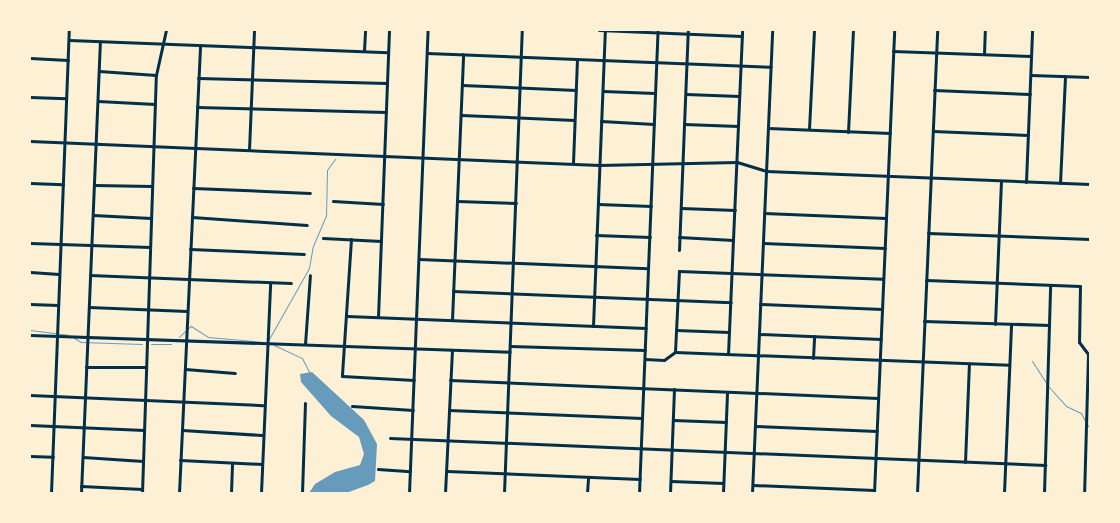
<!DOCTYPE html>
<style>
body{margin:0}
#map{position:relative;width:1120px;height:523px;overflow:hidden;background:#fdf0d5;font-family:Inter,sans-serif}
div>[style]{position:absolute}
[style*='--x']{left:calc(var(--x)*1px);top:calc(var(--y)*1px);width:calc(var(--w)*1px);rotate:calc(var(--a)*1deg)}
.water>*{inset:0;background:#669bbc}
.stream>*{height:1px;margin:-0.5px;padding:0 0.5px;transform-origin:0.5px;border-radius:0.5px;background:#669bbc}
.minor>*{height:3px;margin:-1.5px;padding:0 1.5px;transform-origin:1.5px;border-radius:1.5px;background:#003049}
span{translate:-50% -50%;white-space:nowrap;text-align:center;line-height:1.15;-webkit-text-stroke:4px #fdf0d5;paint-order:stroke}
.frame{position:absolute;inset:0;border:31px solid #fdf0d5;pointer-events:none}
</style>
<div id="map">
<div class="water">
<div style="clip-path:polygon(312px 372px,364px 420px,377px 444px,375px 481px,368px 485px,346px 493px,309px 493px,315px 484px,335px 472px,360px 465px,364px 454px,359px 437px,331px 416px,301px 382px,300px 374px)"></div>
</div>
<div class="stream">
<div style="--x:188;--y:328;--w:4;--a:-34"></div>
<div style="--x:191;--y:326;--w:20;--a:33"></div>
<div style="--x:208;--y:337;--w:55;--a:5.2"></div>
<div style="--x:30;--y:330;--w:38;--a:7"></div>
<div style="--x:179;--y:337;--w:8;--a:-45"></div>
<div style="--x:74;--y:338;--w:8;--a:30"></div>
<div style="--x:81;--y:342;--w:61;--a:1.9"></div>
<div style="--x:269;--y:339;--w:81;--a:-60.6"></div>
<div style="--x:309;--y:268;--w:22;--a:-80"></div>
<div style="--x:313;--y:246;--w:34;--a:-67"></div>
<div style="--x:326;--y:215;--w:45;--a:-88.7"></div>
<div style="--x:327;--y:170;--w:14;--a:-54"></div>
<div style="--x:151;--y:344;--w:20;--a:0"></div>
<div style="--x:274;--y:345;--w:31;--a:25"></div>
<div style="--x:302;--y:358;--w:18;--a:63"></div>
<div style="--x:1032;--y:361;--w:27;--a:57"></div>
<div style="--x:1049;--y:387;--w:25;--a:48"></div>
<div style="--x:1066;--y:406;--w:17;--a:25"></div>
<div style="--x:1081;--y:413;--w:9;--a:63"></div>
<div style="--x:1087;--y:424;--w:6;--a:59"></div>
</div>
<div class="minor">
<div style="--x:599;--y:30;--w:143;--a:2.4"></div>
<div style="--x:69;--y:40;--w:319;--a:2.2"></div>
<div style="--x:364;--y:51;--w:21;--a:-87"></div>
<div style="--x:893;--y:51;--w:138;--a:2.1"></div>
<div style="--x:427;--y:53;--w:344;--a:2.3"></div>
<div style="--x:984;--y:54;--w:24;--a:-88"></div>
<div style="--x:30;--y:58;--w:38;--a:3"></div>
<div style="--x:99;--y:71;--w:57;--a:4"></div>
<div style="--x:1031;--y:75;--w:59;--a:1.9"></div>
<div style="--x:198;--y:78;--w:189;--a:1.5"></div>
<div style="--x:462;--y:85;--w:114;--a:2.5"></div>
<div style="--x:934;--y:90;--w:96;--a:2.4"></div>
<div style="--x:603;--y:91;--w:52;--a:2.2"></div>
<div style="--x:686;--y:94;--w:53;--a:2.2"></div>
<div style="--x:30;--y:97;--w:36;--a:2"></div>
<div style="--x:98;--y:101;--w:57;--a:3"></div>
<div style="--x:197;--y:107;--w:189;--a:1.5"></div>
<div style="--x:461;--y:115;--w:113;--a:2.5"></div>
<div style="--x:601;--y:121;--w:53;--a:3.2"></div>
<div style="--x:684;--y:124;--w:54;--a:2.1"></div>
<div style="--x:768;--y:128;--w:122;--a:2.3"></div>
<div style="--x:809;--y:129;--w:99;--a:-87.1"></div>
<div style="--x:933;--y:131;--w:95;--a:2.4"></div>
<div style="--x:848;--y:132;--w:102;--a:-87.2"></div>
<div style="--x:30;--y:141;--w:570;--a:2.42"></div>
<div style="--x:599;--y:165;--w:138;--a:-1.2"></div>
<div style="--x:737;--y:162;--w:30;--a:17"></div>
<div style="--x:766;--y:171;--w:324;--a:2.3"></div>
<div style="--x:249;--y:150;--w:120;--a:-87.6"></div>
<div style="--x:573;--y:163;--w:104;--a:-87.8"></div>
<div style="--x:1026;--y:182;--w:152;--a:-87.7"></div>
<div style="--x:30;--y:183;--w:33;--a:2"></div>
<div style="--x:1060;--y:183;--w:107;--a:-87.3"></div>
<div style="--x:94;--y:185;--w:58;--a:1"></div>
<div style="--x:193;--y:188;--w:117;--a:2.4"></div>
<div style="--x:333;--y:201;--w:50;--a:3.4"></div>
<div style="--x:457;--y:201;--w:59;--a:1.9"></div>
<div style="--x:598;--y:204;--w:53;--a:2.2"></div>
<div style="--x:681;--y:208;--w:54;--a:2.1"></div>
<div style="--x:764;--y:213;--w:122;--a:2.3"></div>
<div style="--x:93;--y:215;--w:58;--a:3"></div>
<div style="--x:192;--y:217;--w:115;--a:4"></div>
<div style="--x:928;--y:233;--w:162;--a:2.1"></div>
<div style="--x:596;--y:235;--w:54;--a:2.1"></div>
<div style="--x:679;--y:237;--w:54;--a:3.2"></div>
<div style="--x:323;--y:238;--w:58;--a:3"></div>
<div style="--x:351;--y:239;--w:137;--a:93.8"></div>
<div style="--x:342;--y:376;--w:72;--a:3.2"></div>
<div style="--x:30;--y:243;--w:120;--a:1.9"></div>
<div style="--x:763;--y:243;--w:122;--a:2.3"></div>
<div style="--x:190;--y:249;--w:114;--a:2.5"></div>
<div style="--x:679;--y:250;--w:220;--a:-87.7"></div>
<div style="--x:419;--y:259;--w:229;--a:2.3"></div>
<div style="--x:30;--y:272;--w:29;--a:4"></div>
<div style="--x:90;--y:275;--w:201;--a:2.3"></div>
<div style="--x:926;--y:280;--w:154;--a:2.2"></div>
<div style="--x:1080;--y:286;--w:56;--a:91"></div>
<div style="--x:1079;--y:342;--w:15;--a:53"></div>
<div style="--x:1088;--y:354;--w:139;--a:91.6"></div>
<div style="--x:453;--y:291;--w:278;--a:2.3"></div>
<div style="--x:30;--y:304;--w:28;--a:2"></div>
<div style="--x:760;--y:304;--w:122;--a:2.3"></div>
<div style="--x:89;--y:307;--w:98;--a:2.3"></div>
<div style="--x:347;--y:316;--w:299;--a:2.3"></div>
<div style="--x:378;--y:317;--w:287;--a:-87.8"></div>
<div style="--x:452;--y:320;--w:266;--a:-87.6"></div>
<div style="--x:924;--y:321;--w:125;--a:1.8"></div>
<div style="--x:995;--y:324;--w:143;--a:-87.6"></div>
<div style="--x:593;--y:326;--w:296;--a:-87.7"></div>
<div style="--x:676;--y:330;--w:53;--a:2.2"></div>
<div style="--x:759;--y:334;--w:122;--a:2.3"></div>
<div style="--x:30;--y:335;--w:480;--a:2"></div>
<div style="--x:305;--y:344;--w:69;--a:-85.9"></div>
<div style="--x:510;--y:346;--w:135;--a:1.7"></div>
<div style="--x:675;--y:352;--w:81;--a:-87.2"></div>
<div style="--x:679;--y:271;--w:204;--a:2.2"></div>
<div style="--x:728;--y:354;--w:324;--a:-87.5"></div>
<div style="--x:813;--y:358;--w:22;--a:-87"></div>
<div style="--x:645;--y:359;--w:19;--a:3"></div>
<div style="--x:664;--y:360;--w:14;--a:-36"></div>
<div style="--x:675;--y:352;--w:334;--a:2.2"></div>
<div style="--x:86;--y:367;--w:60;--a:0"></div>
<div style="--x:185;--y:369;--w:50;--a:4.6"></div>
<div style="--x:450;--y:380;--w:428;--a:2.4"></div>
<div style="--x:30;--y:395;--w:233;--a:2.5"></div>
<div style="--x:352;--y:406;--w:61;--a:3.8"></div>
<div style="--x:449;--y:410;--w:193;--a:2.4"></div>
<div style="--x:673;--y:420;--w:53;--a:2.2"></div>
<div style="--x:30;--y:425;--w:114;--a:2.5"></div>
<div style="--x:755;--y:426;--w:122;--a:2.3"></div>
<div style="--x:182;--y:430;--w:80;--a:3.6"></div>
<div style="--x:390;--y:438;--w:656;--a:2.36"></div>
<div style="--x:30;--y:456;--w:23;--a:2"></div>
<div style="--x:83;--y:457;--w:60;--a:3.8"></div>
<div style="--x:180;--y:460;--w:82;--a:2.8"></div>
<div style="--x:965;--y:462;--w:98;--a:-87.7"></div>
<div style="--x:378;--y:469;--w:32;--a:4"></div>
<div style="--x:447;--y:471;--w:193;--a:2.4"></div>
<div style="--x:671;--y:481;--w:52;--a:2.2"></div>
<div style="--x:753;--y:485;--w:121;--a:2.4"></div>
<div style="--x:81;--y:486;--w:61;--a:2.8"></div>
<div style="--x:51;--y:493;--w:463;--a:-87.8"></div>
<div style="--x:81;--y:493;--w:452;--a:-87.6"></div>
<div style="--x:142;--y:493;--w:418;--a:-88.1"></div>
<div style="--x:156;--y:75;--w:46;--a:-77.5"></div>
<div style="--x:179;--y:493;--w:448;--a:-87.3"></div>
<div style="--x:231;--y:493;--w:30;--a:-88"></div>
<div style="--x:261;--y:493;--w:210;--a:-87.5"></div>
<div style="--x:302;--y:493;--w:90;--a:-88.1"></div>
<div style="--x:409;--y:493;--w:463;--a:-87.7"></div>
<div style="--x:445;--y:493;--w:143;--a:-87.2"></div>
<div style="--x:504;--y:493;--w:463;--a:-87.8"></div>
<div style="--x:587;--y:493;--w:16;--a:-86"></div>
<div style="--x:639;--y:493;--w:463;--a:-87.7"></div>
<div style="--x:670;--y:493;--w:104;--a:-87.8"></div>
<div style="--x:723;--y:493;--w:101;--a:-87.7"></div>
<div style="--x:752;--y:493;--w:463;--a:-87.5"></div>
<div style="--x:874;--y:493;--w:463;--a:-87.5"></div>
<div style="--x:917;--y:493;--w:463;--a:-87.5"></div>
<div style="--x:1004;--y:493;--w:168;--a:-87.6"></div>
<div style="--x:1044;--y:493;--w:208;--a:-88.3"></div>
</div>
<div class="frame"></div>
</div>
